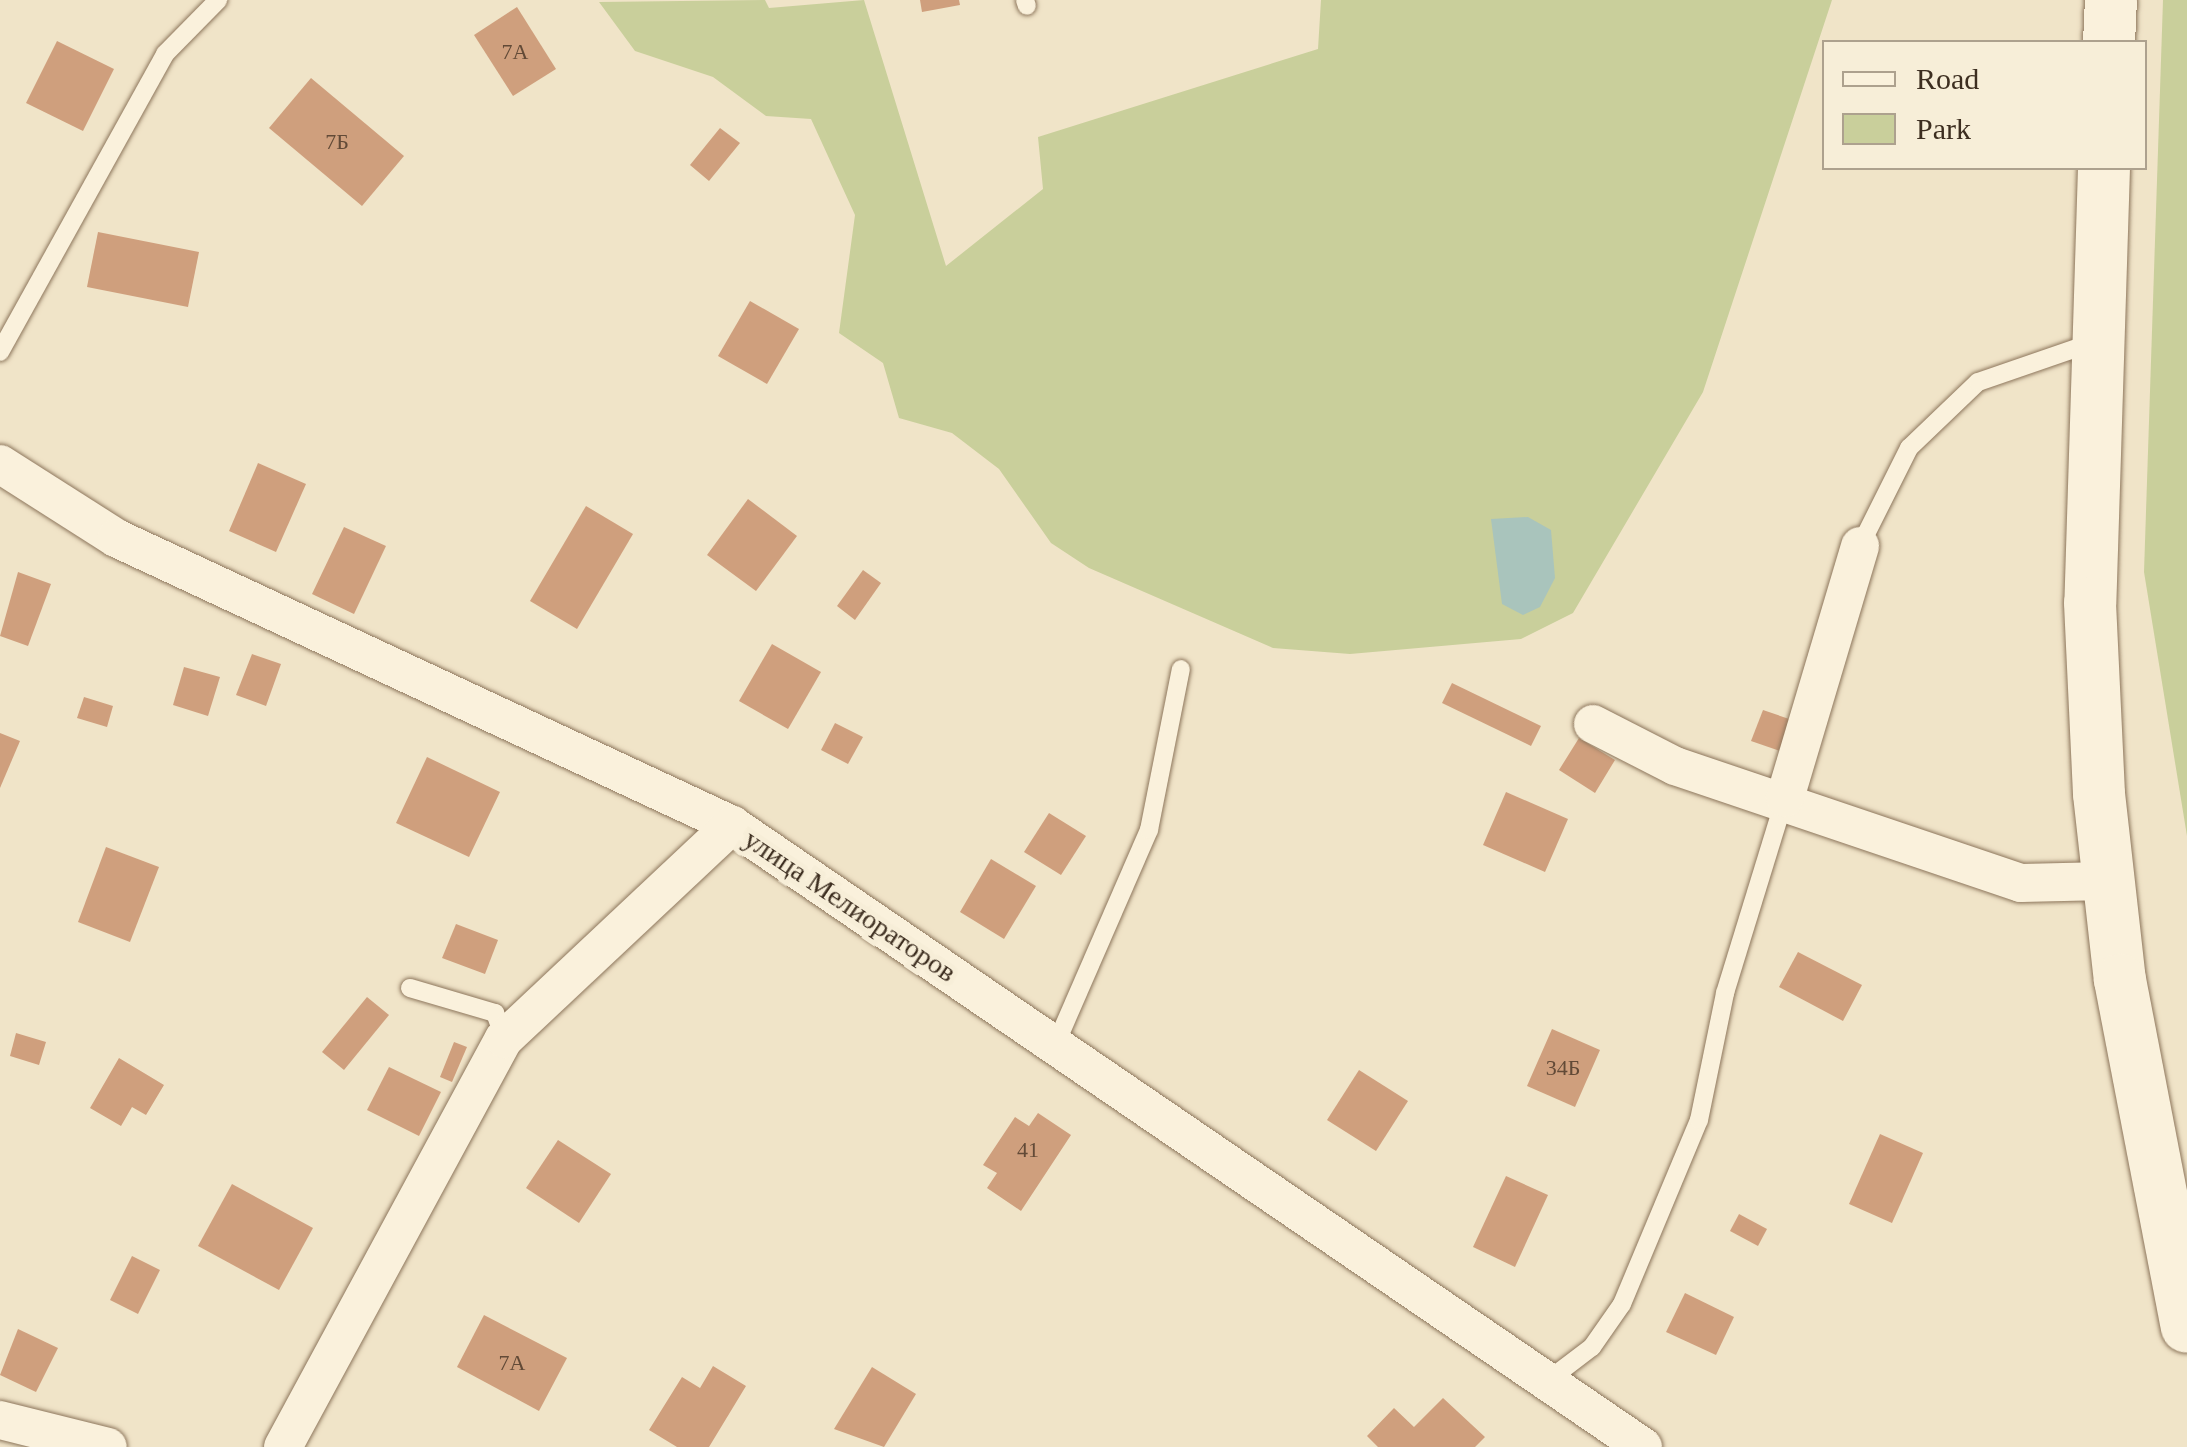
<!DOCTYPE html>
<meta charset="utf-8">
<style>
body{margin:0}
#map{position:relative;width:2187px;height:1447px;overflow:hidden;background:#f0e4c8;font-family:Georgia,serif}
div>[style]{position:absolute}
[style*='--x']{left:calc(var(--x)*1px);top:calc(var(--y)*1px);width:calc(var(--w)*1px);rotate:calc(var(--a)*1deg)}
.green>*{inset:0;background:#c9cf9b}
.water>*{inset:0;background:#a9c4bc}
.building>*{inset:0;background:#cf9f7d}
.roads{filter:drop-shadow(0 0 2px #8d765c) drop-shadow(0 0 2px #8d765c)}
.service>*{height:18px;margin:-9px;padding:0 9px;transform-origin:9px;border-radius:9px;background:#faf1dc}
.minor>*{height:38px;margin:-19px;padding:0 19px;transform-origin:19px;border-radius:19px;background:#faf1dc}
.secondary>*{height:52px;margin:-26px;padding:0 26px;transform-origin:26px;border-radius:26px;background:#faf1dc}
span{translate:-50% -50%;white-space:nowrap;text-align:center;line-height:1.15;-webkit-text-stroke:10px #f7eed8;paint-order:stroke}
.number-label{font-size:22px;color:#624a37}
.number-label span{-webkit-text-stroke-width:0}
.street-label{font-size:28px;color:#3d2e20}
.legend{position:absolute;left:1822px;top:40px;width:325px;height:130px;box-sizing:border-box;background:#f7eed8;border:2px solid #ada18e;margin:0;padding:12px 18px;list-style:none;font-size:30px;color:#3d2e20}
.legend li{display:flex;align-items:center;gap:20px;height:50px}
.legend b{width:50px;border:2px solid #ada18e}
</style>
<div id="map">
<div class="green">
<div style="clip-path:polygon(765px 0,769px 8px,864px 0,946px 266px,1043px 189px,1038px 137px,1318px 49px,1321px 0,1832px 0,1703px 392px,1573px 613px,1521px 639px,1350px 654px,1273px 648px,1089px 568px,1051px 543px,999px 469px,952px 433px,899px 418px,883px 363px,839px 333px,855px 215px,811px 119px,766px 116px,713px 77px,635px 51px,599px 2px)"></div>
<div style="clip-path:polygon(2163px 0,2187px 0,2187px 836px,2144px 572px)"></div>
</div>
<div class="water">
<div style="clip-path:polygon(1528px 517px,1551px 530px,1555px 578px,1540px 607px,1523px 615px,1502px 604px,1491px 519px)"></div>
</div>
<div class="building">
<div style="clip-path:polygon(920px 0,959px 0,960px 5px,922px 12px)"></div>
<div style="clip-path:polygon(517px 7px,556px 69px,513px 96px,474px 35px)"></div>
<div style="clip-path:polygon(57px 41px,114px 69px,83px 131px,26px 103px)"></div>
<div style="clip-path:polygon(311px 78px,404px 156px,362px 206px,269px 128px)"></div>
<div style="clip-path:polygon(720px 128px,740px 143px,709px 181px,690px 165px)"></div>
<div style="clip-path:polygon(98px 232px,199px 252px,188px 307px,87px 287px)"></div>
<div style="clip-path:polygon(750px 301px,799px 329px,767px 384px,718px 356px)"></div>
<div style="clip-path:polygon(258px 463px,306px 484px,276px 552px,229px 531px)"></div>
<div style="clip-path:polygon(748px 499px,797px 536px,756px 591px,707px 555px)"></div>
<div style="clip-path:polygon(586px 506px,633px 534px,577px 629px,530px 601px)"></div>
<div style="clip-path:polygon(344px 527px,386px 546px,354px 614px,312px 594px)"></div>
<div style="clip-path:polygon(863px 570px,881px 583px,855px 620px,837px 606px)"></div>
<div style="clip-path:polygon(18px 572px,51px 584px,28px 646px,0 636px)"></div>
<div style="clip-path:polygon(772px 644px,821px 672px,788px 729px,739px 701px)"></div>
<div style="clip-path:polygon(252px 654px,281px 664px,266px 706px,236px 695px)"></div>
<div style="clip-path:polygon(184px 667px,220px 677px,208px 716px,173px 705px)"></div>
<div style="clip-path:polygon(1452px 683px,1541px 726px,1531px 746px,1442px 703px)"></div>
<div style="clip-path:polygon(84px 697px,113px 706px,107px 727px,77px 718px)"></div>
<div style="clip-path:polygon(1763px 710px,1792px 720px,1780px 751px,1751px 741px)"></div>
<div style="clip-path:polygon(835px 723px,863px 737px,848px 764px,821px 750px)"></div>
<div style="clip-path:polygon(0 733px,20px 741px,0 788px)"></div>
<div style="clip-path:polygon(1579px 738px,1615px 760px,1595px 793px,1559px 770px)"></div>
<div style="clip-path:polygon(427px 757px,500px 792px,469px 857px,396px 823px)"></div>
<div style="clip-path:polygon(1506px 792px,1568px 819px,1545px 872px,1483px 845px)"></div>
<div style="clip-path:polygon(1049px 813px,1086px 836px,1061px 875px,1024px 852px)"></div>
<div style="clip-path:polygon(106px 847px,159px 867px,130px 942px,78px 922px)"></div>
<div style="clip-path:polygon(991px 859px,1036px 886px,1004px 939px,960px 912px)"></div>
<div style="clip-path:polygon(456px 924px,498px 940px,485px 974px,442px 958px)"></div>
<div style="clip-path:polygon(1798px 952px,1862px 985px,1843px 1021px,1779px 987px)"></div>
<div style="clip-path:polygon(367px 997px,389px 1015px,344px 1070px,322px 1052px)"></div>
<div style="clip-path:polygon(1552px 1029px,1600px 1050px,1575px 1107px,1527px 1086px)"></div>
<div style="clip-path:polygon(16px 1033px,46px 1042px,39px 1065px,10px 1056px)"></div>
<div style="clip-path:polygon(454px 1042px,467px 1047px,452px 1082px,440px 1077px)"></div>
<div style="clip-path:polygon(119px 1058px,164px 1085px,146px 1115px,132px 1107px,121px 1126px,90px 1108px)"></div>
<div style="clip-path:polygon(389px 1067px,441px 1092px,419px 1136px,367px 1110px)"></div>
<div style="clip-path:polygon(1359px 1070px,1408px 1101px,1376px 1151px,1327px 1120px)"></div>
<div style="clip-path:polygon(1038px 1113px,1071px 1135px,1021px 1211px,987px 1188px,997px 1173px,983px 1165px,1015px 1117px,1029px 1126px)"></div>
<div style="clip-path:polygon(1880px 1134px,1923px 1153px,1892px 1223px,1849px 1204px)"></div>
<div style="clip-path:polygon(558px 1140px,611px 1174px,579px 1223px,526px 1188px)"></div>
<div style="clip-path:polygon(1506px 1176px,1548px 1195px,1515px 1267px,1473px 1247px)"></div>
<div style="clip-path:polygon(232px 1184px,313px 1228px,279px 1290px,198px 1246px)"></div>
<div style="clip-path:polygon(1739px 1214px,1767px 1229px,1758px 1246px,1730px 1231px)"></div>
<div style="clip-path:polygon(132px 1256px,160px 1270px,138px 1314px,110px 1300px)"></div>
<div style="clip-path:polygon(1685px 1293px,1734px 1317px,1716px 1355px,1666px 1332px)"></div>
<div style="clip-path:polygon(484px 1315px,567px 1358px,539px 1411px,457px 1367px)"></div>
<div style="clip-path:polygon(18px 1329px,58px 1348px,36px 1392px,0 1375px)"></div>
<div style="clip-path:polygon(713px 1366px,746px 1386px,709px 1447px,677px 1447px,649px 1430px,682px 1377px,700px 1388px)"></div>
<div style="clip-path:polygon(872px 1367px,916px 1394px,884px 1447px,834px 1429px)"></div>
<div style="clip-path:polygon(1443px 1398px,1485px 1437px,1475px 1447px,1378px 1447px,1367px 1436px,1394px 1408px,1414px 1427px)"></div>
</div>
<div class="roads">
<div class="service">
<div style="--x:1025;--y:0;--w:6;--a:72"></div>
<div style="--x:0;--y:352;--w:341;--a:-61"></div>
<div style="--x:165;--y:54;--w:76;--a:-45.5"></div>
<div style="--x:1860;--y:546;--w:110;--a:-63.4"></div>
<div style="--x:1909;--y:448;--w:95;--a:-43.7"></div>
<div style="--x:1978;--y:382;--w:120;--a:-19"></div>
<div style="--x:410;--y:988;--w:89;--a:16.4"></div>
<div style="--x:495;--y:1013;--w:27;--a:70"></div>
<div style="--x:1055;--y:1046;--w:236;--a:-66.5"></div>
<div style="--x:1149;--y:830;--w:164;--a:-78.8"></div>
<div style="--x:1546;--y:1382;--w:58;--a:-37.3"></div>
<div style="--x:1592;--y:1347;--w:52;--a:-55.1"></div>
<div style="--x:1622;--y:1304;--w:199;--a:-67.3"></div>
<div style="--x:1699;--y:1120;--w:130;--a:-78.4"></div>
<div style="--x:1725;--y:993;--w:204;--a:-72.9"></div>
</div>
<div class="minor">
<div style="--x:0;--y:464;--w:138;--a:32.5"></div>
<div style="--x:116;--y:538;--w:680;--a:24.98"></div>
<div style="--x:732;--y:825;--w:1103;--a:34.32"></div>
<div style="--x:1593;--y:724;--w:92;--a:27.1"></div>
<div style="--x:1675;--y:766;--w:365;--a:18.7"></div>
<div style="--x:2021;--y:883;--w:85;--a:-1.3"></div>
<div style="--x:1785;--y:798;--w:263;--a:-73.4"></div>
<div style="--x:0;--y:1420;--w:111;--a:14"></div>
<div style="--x:283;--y:1447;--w:464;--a:-61.6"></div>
<div style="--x:504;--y:1039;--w:313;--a:-43.2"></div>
</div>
<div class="secondary">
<div style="--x:2109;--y:42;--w:42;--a:-87.3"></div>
<div style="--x:2104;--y:168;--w:435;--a:91.8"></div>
<div style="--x:2090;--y:603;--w:191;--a:87.3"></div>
<div style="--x:2099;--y:794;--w:187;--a:83.6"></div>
<div style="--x:2120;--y:980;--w:353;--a:79.1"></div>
</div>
</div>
<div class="number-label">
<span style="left:515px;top:52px">7А</span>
<span style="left:337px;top:142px">7Б</span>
<span style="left:1563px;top:1068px">34Б</span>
<span style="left:1028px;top:1150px">41</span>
<span style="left:512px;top:1363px">7А</span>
</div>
<div class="street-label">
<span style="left:850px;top:906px;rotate:34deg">улица Мелиораторов</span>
</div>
<ul class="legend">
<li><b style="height:12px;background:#faf1dc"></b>Road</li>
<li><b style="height:28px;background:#c9cf9b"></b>Park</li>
</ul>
</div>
